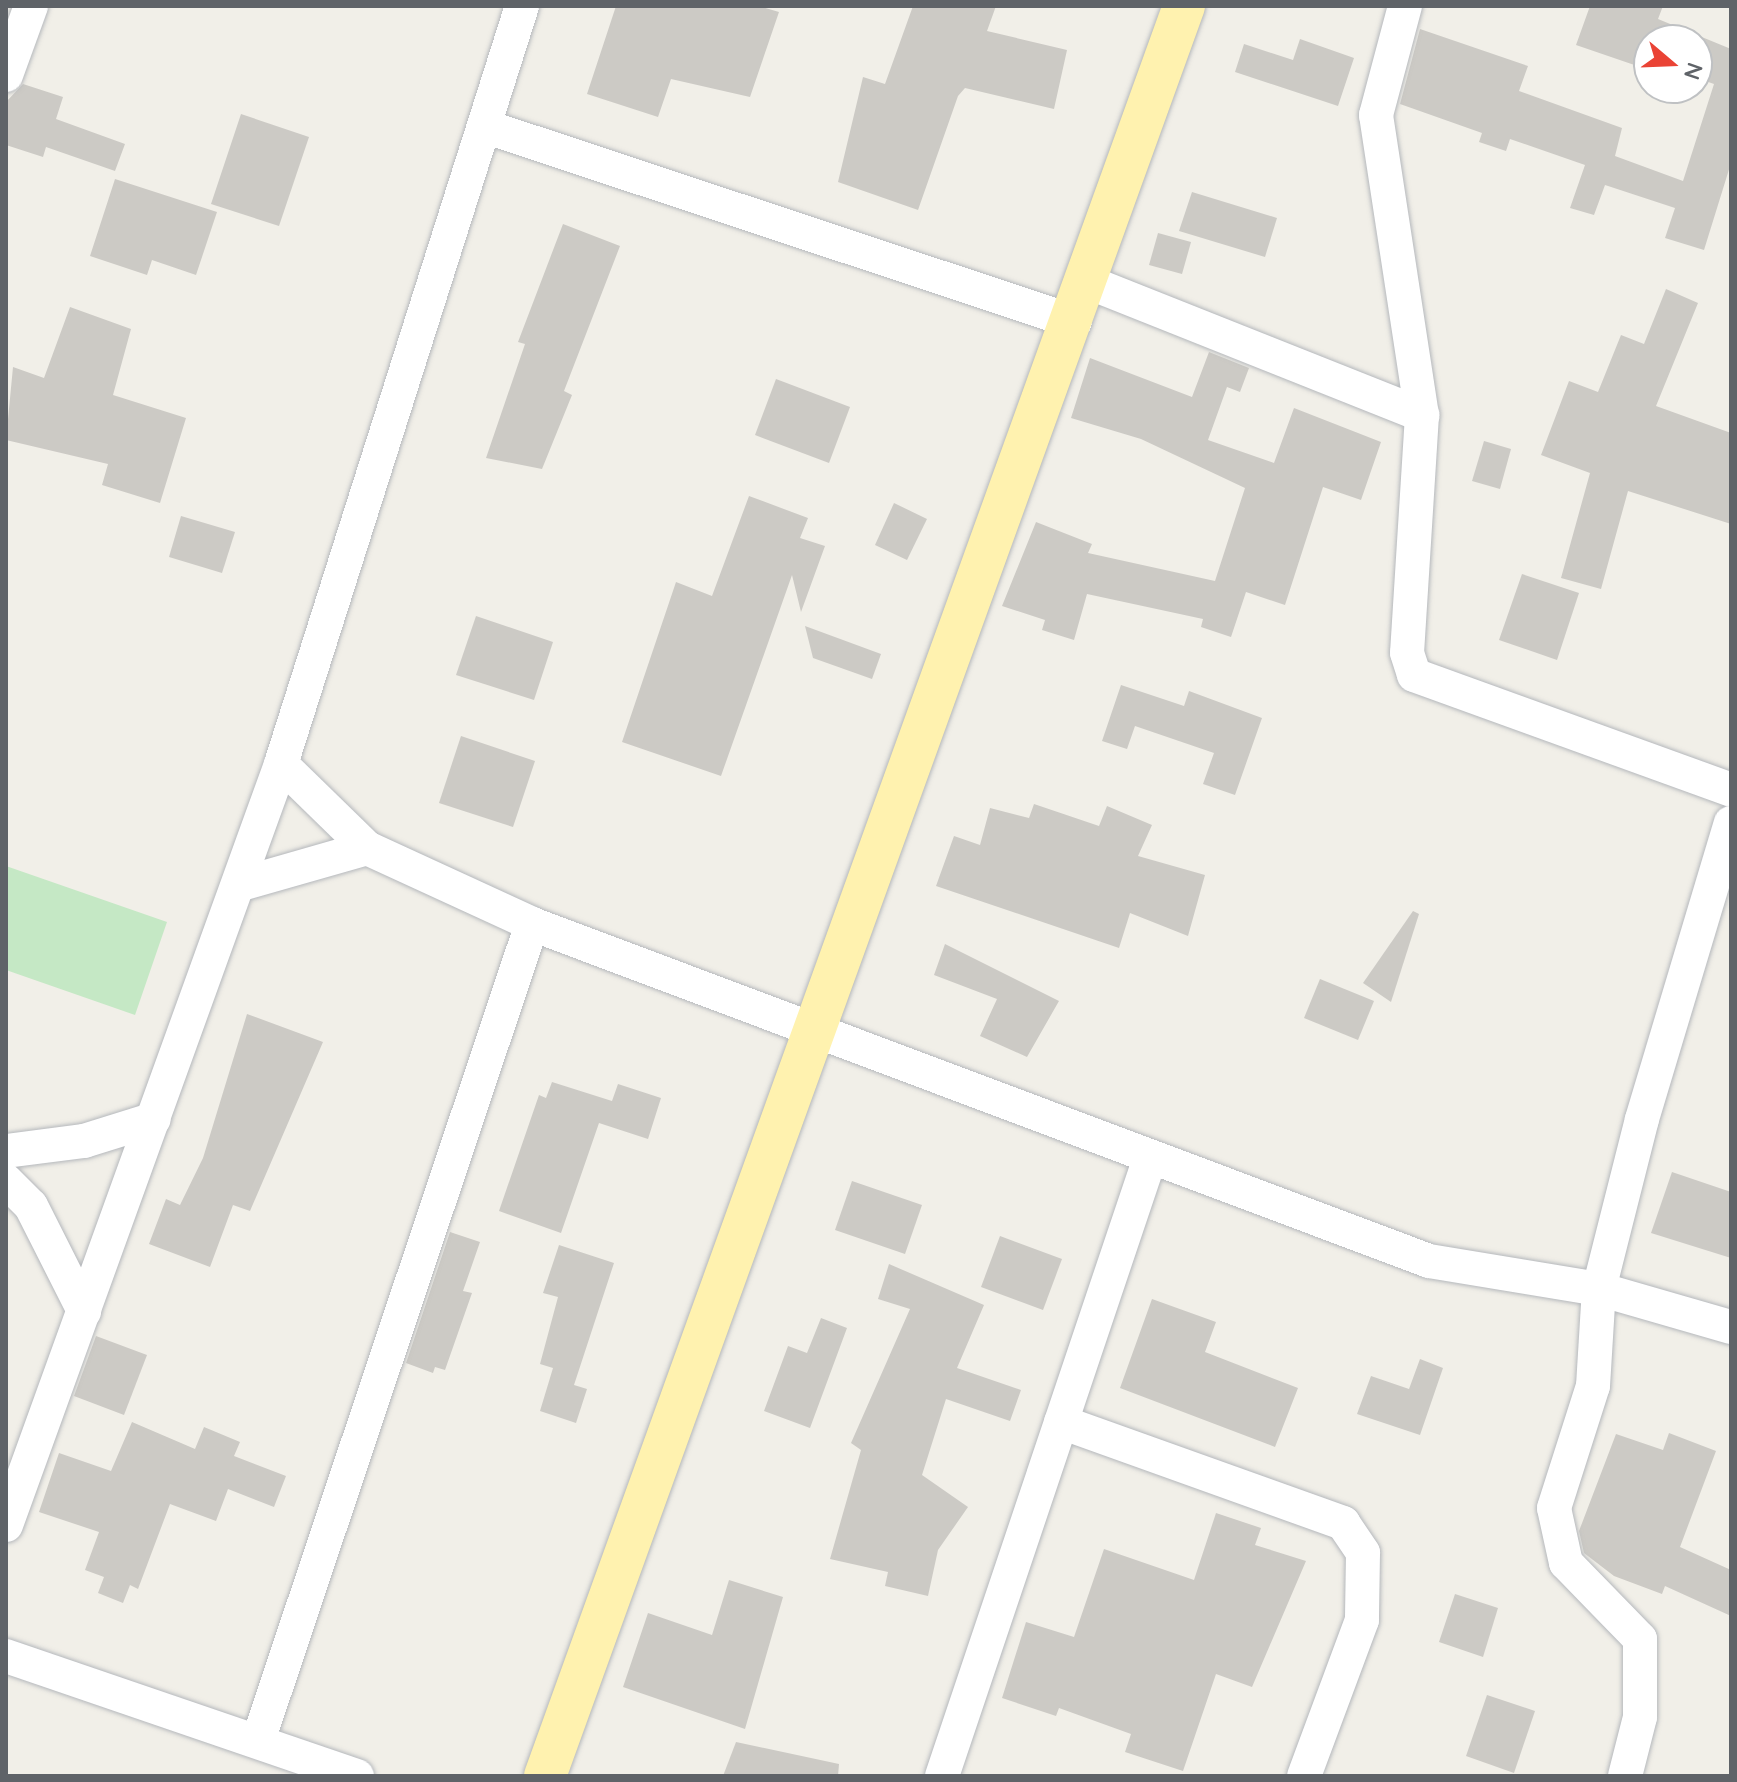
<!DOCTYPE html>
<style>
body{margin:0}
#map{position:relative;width:1737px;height:1782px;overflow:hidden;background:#f1efe8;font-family:Quicksand,sans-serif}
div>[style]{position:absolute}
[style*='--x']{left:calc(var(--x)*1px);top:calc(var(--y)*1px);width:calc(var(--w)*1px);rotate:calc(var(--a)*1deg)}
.green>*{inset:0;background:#c5e8c5}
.building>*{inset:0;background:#cccac5}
.roads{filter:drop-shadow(0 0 2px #b5b8bc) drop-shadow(0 0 2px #b5b8bc)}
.minor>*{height:34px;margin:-17px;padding:0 17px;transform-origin:17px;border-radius:17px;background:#fff}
.major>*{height:42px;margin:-21px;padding:0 21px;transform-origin:21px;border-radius:21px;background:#fff2af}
span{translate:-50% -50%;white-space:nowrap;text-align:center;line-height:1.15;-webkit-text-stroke:6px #fff;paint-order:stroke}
.frame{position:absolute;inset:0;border:8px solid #5f6368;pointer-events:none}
.north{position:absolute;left:1633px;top:24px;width:80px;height:80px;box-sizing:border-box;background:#fff;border:2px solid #bfc1c3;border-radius:50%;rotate:109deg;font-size:22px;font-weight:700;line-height:32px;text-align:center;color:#5f6368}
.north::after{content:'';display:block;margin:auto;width:28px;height:36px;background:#ea4335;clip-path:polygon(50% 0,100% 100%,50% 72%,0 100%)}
</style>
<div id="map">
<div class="green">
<div style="clip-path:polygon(6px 866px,167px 922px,135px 1015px,6px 970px)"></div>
</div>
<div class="building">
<div style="clip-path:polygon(616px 6px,759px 6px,779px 12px,750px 97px,671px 79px,658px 117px,587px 94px)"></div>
<div style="clip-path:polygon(913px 6px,996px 6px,987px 31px,1067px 50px,1054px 109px,965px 88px,958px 96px,918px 210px,838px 182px,863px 77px,885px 84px)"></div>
<div style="clip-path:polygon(1590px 6px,1663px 6px,1658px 19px,1731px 49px,1731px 163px,1704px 250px,1665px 238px,1675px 208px,1605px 185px,1594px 215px,1570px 208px,1585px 165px,1510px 139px,1506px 151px,1479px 142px,1482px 133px,1400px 104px,1420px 29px,1528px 66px,1519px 91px,1622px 128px,1615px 156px,1683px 181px,1714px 84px,1697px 78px,1697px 40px,1649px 40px,1649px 70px,1576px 45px)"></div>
<div style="clip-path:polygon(1300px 39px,1354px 58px,1338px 106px,1235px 72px,1244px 44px,1293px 60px)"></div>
<div style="clip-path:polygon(23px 84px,63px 97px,56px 119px,125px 144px,115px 171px,46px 147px,43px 157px,6px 145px,6px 102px)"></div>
<div style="clip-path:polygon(241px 114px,309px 137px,279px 226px,211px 204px)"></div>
<div style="clip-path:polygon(115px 179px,217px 212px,196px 275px,152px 260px,147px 275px,90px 256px)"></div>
<div style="clip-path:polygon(1192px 192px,1277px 218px,1265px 257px,1179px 231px)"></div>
<div style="clip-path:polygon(563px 224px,620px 246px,564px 391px,572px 395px,542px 469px,486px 458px,525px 344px,518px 342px)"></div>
<div style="clip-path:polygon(1158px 233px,1191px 242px,1182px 274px,1149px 265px)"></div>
<div style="clip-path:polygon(1666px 289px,1698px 303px,1656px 406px,1731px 433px,1731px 524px,1628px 491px,1601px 589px,1561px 578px,1590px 473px,1541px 455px,1569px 381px,1598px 392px,1621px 335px,1644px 344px)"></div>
<div style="clip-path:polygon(70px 307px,131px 329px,113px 395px,186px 418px,160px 503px,102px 485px,108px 464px,6px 440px,13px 367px,44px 378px)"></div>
<div style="clip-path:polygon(1209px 352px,1249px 368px,1240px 392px,1227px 387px,1208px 440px,1274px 463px,1294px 408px,1381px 442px,1361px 500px,1323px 487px,1285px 605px,1246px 592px,1231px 637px,1201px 627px,1203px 619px,1087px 594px,1074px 640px,1042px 630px,1045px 620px,1002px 606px,1036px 522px,1092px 544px,1088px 553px,1215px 581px,1245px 488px,1141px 439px,1071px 418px,1090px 358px,1192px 397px)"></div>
<div style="clip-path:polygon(776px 379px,850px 407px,829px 463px,755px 435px)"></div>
<div style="clip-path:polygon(1484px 441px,1511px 449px,1500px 489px,1472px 481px)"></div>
<div style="clip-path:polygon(749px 496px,808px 518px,800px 538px,825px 546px,801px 612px,792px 575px,721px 776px,622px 742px,676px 582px,712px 596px)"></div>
<div style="clip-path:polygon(894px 503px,927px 519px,907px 560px,875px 545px)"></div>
<div style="clip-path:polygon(181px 516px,235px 532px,222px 573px,169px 557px)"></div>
<div style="clip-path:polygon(1522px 574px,1579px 593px,1557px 660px,1499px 640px)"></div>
<div style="clip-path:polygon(476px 616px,553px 642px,534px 700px,456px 675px)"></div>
<div style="clip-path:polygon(805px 626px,881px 654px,872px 679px,813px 658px)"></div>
<div style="clip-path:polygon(1121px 685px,1184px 706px,1189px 691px,1262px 718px,1235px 795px,1203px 784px,1214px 753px,1135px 726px,1127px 749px,1102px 741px)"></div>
<div style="clip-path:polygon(461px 736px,535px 761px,513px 827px,439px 803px)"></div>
<div style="clip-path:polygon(1034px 804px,1099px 826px,1107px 806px,1152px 825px,1138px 856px,1205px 875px,1188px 936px,1130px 913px,1119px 948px,936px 886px,954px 836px,980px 845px,990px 808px,1029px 818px)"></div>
<div style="clip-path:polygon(1413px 911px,1419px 914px,1391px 1002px,1363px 983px)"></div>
<div style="clip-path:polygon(945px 944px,1059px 1001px,1027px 1057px,980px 1036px,997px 999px,934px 975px)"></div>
<div style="clip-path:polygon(1320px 979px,1374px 1001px,1358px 1040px,1304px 1018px)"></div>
<div style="clip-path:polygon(247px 1014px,323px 1042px,250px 1211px,233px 1205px,210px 1267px,149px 1244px,166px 1199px,180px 1205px,203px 1158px)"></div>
<div style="clip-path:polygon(552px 1082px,612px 1101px,618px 1084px,661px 1098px,648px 1139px,599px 1123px,561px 1233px,499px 1211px,539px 1095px,546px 1098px)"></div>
<div style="clip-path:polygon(1672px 1172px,1731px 1192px,1731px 1258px,1651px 1233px)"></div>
<div style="clip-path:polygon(852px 1181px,922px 1205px,905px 1254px,835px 1230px)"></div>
<div style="clip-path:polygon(450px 1232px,480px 1242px,463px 1291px,472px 1293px,445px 1370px,435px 1367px,433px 1373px,406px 1363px)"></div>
<div style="clip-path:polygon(1000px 1236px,1062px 1259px,1043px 1310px,981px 1287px)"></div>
<div style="clip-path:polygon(559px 1245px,614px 1263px,574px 1385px,587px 1389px,576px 1423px,540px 1411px,553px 1368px,540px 1364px,558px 1297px,543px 1293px)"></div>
<div style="clip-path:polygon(889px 1264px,984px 1305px,957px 1368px,1021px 1390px,1010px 1421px,946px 1399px,922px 1475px,968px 1507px,938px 1550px,928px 1596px,885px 1586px,888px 1572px,830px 1559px,861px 1450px,851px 1443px,910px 1309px,878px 1299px)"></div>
<div style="clip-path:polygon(1152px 1299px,1216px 1322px,1205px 1352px,1298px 1388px,1275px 1447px,1120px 1388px)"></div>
<div style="clip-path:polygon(821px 1318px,847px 1328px,810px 1428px,764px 1411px,788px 1346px,807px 1353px)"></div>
<div style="clip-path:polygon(96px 1336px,147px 1355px,124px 1415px,74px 1396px)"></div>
<div style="clip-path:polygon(1420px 1359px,1443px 1368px,1420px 1435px,1357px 1414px,1371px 1376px,1409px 1389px)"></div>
<div style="clip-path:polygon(132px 1422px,195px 1449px,204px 1427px,240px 1442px,234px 1456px,286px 1476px,274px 1507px,228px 1489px,216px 1521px,170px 1504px,138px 1589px,130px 1585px,123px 1603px,98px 1593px,104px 1577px,85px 1570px,99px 1532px,39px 1512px,59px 1453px,111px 1471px)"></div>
<div style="clip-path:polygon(1669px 1433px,1716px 1451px,1680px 1547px,1731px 1570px,1731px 1616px,1665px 1586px,1662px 1594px,1614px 1576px,1584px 1553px,1579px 1531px,1616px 1434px,1663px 1450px)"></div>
<div style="clip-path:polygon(1216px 1513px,1261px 1528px,1255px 1545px,1306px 1561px,1252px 1687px,1216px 1674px,1183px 1771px,1125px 1752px,1131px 1734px,1059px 1708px,1056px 1716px,1002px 1698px,1026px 1622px,1074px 1637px,1104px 1549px,1194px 1580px)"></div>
<div style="clip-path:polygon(729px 1580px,783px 1597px,745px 1729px,623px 1687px,648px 1613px,712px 1635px)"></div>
<div style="clip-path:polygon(1455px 1594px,1498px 1608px,1483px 1657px,1439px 1642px)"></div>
<div style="clip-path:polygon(1487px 1695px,1535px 1711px,1514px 1773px,1466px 1756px)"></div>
<div style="clip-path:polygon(736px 1742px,839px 1764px,838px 1776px,723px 1776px)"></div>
</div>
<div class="roads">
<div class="minor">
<div style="--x:1405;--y:6;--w:113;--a:104.9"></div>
<div style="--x:1376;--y:115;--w:304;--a:81.3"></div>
<div style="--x:6;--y:75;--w:73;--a:-70.1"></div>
<div style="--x:487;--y:127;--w:619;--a:18.35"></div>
<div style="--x:1088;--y:282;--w:360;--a:21.7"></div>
<div style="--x:1422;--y:415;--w:238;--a:93.6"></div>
<div style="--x:1407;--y:653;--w:23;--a:72"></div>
<div style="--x:1414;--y:675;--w:337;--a:19.9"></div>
<div style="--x:281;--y:764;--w:120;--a:44.3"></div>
<div style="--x:367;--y:848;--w:182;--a:24.7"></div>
<div style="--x:532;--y:924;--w:958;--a:20.59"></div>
<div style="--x:1429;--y:1261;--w:172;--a:9.4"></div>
<div style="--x:1599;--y:1289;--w:137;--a:16.1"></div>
<div style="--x:238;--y:885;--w:134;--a:-16"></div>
<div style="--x:6;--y:1151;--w:79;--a:-7.3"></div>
<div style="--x:84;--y:1141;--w:73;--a:-17.4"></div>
<div style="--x:6;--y:1181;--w:35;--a:45"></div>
<div style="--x:31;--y:1206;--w:118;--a:63.2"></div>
<div style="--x:1061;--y:1422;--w:300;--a:19.7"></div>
<div style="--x:1343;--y:1523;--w:36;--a:56"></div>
<div style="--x:1363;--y:1553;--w:67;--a:90.9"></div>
<div style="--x:1362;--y:1620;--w:166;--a:110.4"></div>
<div style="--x:6;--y:1525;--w:809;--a:-70.13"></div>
<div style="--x:281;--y:764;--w:795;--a:-72.36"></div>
<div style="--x:6;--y:1656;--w:371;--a:18.9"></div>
<div style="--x:258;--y:1741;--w:862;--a:-71.46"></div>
<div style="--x:942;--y:1776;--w:649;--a:-71.4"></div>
<div style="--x:1625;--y:1776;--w:61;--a:-75.7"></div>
<div style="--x:1640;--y:1717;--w:78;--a:-90"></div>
<div style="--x:1640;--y:1639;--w:106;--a:-134.2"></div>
<div style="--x:1566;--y:1563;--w:56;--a:-102.3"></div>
<div style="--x:1554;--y:1508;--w:128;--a:-72.3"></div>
<div style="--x:1593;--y:1386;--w:97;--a:-86.5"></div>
<div style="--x:1599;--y:1289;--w:175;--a:-75.8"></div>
<div style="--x:1642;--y:1119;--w:309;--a:-73.3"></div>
</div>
<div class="major">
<div style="--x:545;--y:1776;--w:1882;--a:-70.15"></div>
</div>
</div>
<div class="frame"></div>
<div class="north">N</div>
</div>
